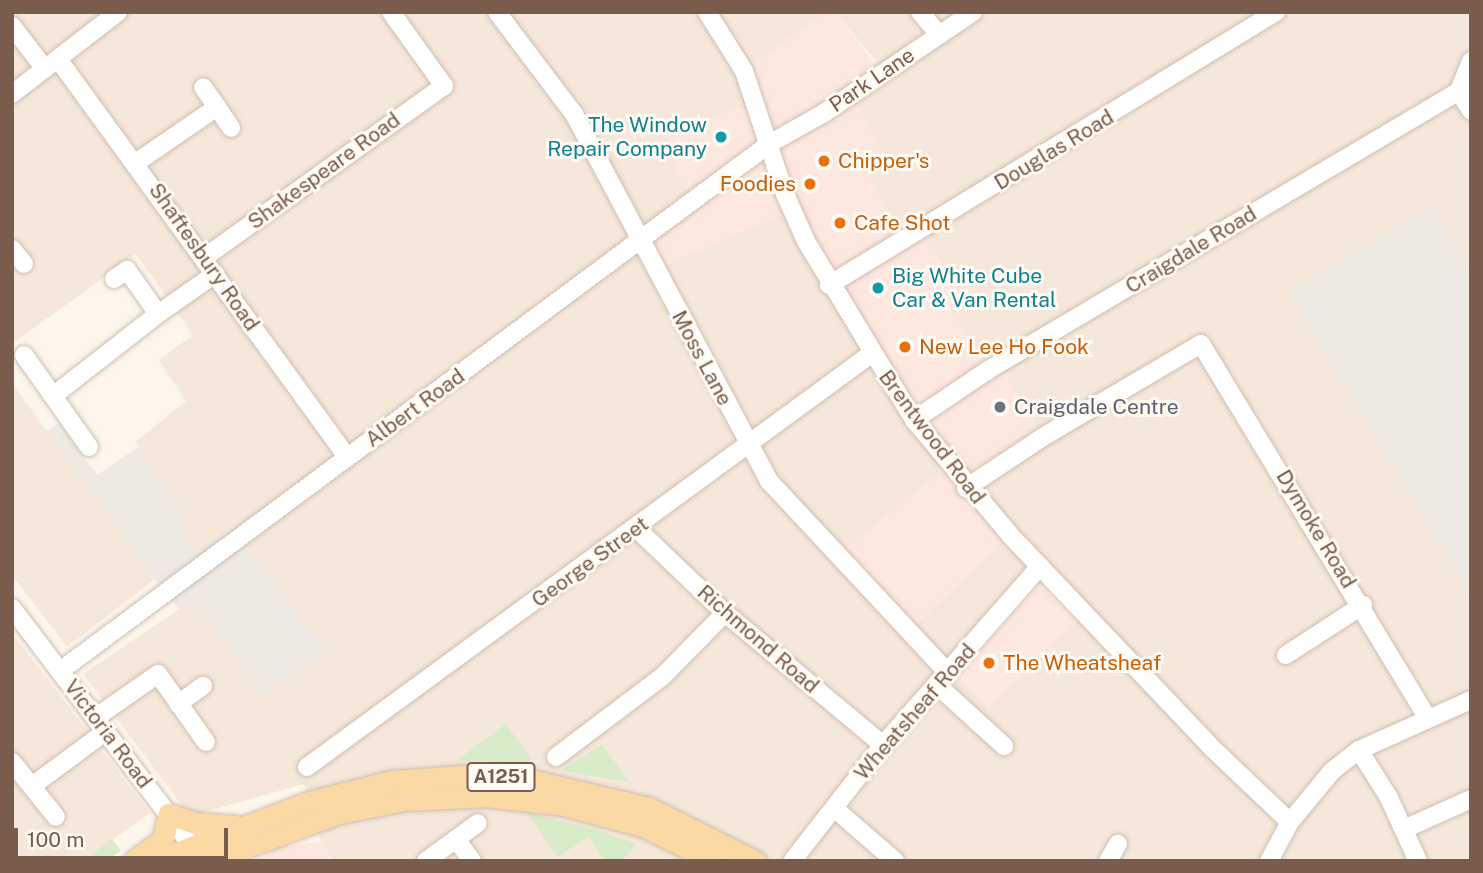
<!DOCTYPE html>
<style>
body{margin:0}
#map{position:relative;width:1483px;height:873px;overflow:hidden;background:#fdf6ec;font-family:"Public Sans",sans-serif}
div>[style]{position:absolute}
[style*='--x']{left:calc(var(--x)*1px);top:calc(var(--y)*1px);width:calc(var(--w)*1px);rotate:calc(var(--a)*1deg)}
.residential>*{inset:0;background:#f5e8da}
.commercial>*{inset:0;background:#fde8e0}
.industrial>*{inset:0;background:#efe9e4}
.green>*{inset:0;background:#d8ecc9}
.roads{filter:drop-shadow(0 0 2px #d1beb0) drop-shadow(0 0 2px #d1beb0)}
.minor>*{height:18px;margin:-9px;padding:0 9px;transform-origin:9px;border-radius:9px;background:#fff}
.major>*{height:21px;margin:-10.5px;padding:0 10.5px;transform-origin:10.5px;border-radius:10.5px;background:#fbd9a5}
.dots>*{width:19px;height:19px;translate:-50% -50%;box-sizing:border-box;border:4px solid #fffaf3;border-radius:50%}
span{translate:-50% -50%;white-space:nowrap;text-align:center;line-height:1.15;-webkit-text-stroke:6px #fffaf3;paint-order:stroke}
.shield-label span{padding:2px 5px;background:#fffaf3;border:2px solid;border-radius:5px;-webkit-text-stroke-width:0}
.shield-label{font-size:19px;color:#7a5c4d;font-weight:700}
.street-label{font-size:21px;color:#7a5c4d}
.culture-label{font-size:21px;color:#0d838f}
.right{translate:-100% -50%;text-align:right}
.left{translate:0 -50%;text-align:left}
.food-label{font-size:21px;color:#c56008}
.worship-label{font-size:21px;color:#5b616d}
.frame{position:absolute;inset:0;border:14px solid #7a5c4d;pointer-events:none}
.scale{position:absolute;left:14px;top:828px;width:214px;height:32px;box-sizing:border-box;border:4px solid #7a5c4d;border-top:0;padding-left:9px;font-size:21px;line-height:24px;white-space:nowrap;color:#7a5c4d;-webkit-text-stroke:5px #fffaf3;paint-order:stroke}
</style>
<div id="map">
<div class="residential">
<div style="clip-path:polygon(evenodd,12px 12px,825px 12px,744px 71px,756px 101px,685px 129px,792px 211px,966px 488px,1007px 377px,981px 357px,948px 308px,961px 300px,903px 239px,867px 171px,887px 159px,850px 95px,877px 62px,834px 12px,1471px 12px,1471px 272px,1431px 207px,1288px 292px,1471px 596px,1471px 861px,333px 861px,321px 842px,304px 784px,190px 816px,83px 674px,194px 599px,264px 694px,325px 650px,232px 527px,197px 553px,177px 524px,186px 518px,135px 442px,186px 401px,159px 360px,193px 335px,136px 254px,12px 344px,12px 12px,1040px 567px,1084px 614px,988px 707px,950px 670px,1040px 567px)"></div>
<div style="clip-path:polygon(12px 383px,155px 579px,67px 647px,12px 575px)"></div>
<div style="clip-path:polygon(12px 633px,150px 813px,83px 861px,18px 861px,12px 853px)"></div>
</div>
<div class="commercial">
<div style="clip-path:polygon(825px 12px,834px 12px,883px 73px,851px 95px,887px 159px,867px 171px,903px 239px,921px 229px,962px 299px,948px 308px,981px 357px,1007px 377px,1043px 437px,973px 482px,1010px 535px,910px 631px,836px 556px,948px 465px,792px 211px,662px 267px,648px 237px,695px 202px,680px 180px,665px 142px,685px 129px,756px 101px,744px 71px)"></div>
<div style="clip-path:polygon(1040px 585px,1076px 622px,988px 707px,957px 677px)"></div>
<div style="clip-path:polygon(321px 842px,332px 861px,254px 861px,281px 846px)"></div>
</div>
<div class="industrial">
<div style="clip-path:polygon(1431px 206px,1471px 272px,1471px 596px,1288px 292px)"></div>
<div style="clip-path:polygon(59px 423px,97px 475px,138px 447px,186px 518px,177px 524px,197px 552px,232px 527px,326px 650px,265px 695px,194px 600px,179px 609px,155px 579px,52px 438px,48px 431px)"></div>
</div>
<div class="green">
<div style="clip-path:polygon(506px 724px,531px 759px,521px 767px,483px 760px,455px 761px)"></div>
<div style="clip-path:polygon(602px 744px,629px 782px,561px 771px)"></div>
<div style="clip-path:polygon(526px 812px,599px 831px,637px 844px,621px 861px,605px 861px,588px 837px,558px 857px)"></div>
<div style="clip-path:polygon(112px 839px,121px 851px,105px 861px,83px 861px)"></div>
</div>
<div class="roads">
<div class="minor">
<div style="--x:497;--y:12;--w:128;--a:53"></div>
<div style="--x:574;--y:114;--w:416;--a:62"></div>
<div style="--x:769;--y:481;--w:262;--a:47"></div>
<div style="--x:707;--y:12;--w:70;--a:57.9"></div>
<div style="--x:744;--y:71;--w:130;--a:71.6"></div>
<div style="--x:785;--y:194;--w:51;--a:65.9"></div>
<div style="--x:806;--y:241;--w:209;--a:58.9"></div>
<div style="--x:914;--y:420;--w:150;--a:50.1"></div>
<div style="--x:1010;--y:535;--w:295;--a:46.5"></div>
<div style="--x:1213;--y:749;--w:106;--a:43.5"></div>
<div style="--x:920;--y:12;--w:30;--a:50"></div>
<div style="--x:12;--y:26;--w:54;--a:52.5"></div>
<div style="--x:58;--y:59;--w:492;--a:54"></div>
<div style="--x:1471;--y:61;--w:32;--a:112"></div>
<div style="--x:1459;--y:91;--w:23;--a:59"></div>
<div style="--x:12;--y:94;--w:134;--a:-37.7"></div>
<div style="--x:217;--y:107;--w:25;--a:56"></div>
<div style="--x:137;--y:162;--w:97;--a:-34.5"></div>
<div style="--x:217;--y:107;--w:24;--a:-125"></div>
<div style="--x:12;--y:249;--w:19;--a:51"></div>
<div style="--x:205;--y:257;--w:294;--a:-35.6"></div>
<div style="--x:444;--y:86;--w:91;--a:-125.6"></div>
<div style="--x:114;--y:279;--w:16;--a:-35"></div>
<div style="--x:127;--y:270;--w:54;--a:54.8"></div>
<div style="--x:158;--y:314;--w:70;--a:-35.1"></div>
<div style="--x:829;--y:285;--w:524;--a:-31.41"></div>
<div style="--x:24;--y:355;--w:50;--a:54.7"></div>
<div style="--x:914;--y:420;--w:89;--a:-34"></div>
<div style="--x:988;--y:370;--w:561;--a:-30.63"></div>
<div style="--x:89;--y:447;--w:62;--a:-125.2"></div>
<div style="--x:53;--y:396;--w:133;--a:-38"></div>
<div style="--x:966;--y:488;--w:92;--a:-33.5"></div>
<div style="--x:1043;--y:437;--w:183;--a:-30.5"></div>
<div style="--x:1201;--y:344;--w:436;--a:58.8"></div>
<div style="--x:637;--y:529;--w:122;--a:43.7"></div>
<div style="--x:725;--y:613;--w:206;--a:39.9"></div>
<div style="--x:12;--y:608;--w:310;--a:52.9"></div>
<div style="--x:1286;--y:655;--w:92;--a:-33"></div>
<div style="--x:60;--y:671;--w:883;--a:-36.62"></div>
<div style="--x:769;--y:144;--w:63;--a:-29.4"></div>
<div style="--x:824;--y:113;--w:180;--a:-34.1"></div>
<div style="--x:937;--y:685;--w:91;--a:42.3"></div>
<div style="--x:178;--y:704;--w:31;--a:-36"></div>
<div style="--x:95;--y:718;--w:77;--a:-34.9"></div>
<div style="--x:158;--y:674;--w:83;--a:54.8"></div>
<div style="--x:1359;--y:750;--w:54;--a:57.8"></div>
<div style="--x:1388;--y:796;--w:72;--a:65.2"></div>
<div style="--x:556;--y:757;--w:134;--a:-37.1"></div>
<div style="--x:663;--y:676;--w:88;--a:-45.5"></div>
<div style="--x:12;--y:762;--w:70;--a:51.3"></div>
<div style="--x:307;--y:767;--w:699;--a:-36.21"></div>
<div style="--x:32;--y:786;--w:91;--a:-36.5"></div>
<div style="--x:834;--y:808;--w:81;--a:41"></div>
<div style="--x:1404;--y:829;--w:73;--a:-24.1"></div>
<div style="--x:456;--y:839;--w:27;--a:54"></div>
<div style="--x:793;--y:860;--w:146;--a:-52"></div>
<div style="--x:883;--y:745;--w:238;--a:-48.7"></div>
<div style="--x:426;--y:861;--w:64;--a:-36.2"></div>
<div style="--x:1108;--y:861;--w:20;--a:-60"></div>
<div style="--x:1269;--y:861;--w:44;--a:-61.7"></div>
<div style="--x:1290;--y:822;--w:66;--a:-50.5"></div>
<div style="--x:1332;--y:771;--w:34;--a:-38"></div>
<div style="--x:1359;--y:750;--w:123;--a:-24.1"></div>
</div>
<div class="major">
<div style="--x:134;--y:861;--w:36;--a:-37"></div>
<div style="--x:163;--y:839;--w:26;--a:-77"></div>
<div style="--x:169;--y:814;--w:28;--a:19"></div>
<div style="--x:195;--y:823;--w:40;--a:4.3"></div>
<div style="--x:155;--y:861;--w:162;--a:-21"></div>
<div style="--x:306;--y:803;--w:89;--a:-14.3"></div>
<div style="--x:392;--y:781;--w:86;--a:-4"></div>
<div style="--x:478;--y:775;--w:43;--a:4"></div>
<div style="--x:521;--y:778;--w:131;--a:13.2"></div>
<div style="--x:649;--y:808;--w:119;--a:26.6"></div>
<div style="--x:209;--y:861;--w:139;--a:-20.3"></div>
<div style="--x:339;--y:813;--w:66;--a:-11.3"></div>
<div style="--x:404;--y:800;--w:83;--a:-2.8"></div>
<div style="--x:487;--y:796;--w:79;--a:6.6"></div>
<div style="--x:565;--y:805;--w:81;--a:15.1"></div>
<div style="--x:643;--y:826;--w:79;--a:26.2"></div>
</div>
</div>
<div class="dots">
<div style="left:721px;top:137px;background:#0f9aa8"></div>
<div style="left:824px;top:161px;background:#e8710a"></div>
<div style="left:810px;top:184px;background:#e8710a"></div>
<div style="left:840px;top:223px;background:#e8710a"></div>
<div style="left:878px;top:288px;background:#0f9aa8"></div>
<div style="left:905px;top:347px;background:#e8710a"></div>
<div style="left:1000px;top:407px;background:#6b7280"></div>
<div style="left:989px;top:663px;background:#e8710a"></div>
</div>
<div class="shield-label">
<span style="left:501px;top:777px">A1251</span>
</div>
<div class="street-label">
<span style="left:872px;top:80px;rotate:-34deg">Park Lane</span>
<span style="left:1054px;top:150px;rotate:-31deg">Douglas Road</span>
<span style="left:324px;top:171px;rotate:-36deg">Shakespeare Road</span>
<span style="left:1191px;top:250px;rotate:-31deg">Craigdale Road</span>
<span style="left:204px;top:257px;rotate:55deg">Shaftesbury Road</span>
<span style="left:702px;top:358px;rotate:62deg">Moss Lane</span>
<span style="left:415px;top:408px;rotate:-36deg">Albert Road</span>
<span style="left:932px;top:437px;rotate:53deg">Brentwood Road</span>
<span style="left:1316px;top:529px;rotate:59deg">Dymoke Road</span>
<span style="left:590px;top:562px;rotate:-36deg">George Street</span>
<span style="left:758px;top:639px;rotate:41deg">Richmond Road</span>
<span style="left:915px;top:712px;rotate:-49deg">Wheatsheaf Road</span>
<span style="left:108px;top:734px;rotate:53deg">Victoria Road</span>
</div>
<div class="culture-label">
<span class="right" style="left:707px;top:137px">The Window<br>Repair Company</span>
<span class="left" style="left:892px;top:288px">Big White Cube<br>Car &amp; Van Rental</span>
</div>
<div class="food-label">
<span class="left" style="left:838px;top:161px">Chipper's</span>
<span class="right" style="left:796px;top:184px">Foodies</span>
<span class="left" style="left:854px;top:223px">Cafe Shot</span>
<span class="left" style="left:919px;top:347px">New Lee Ho Fook</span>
<span class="left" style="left:1003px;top:663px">The Wheatsheaf</span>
</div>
<div class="worship-label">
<span class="left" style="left:1014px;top:407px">Craigdale Centre</span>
</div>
<div class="frame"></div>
<div class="scale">100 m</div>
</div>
